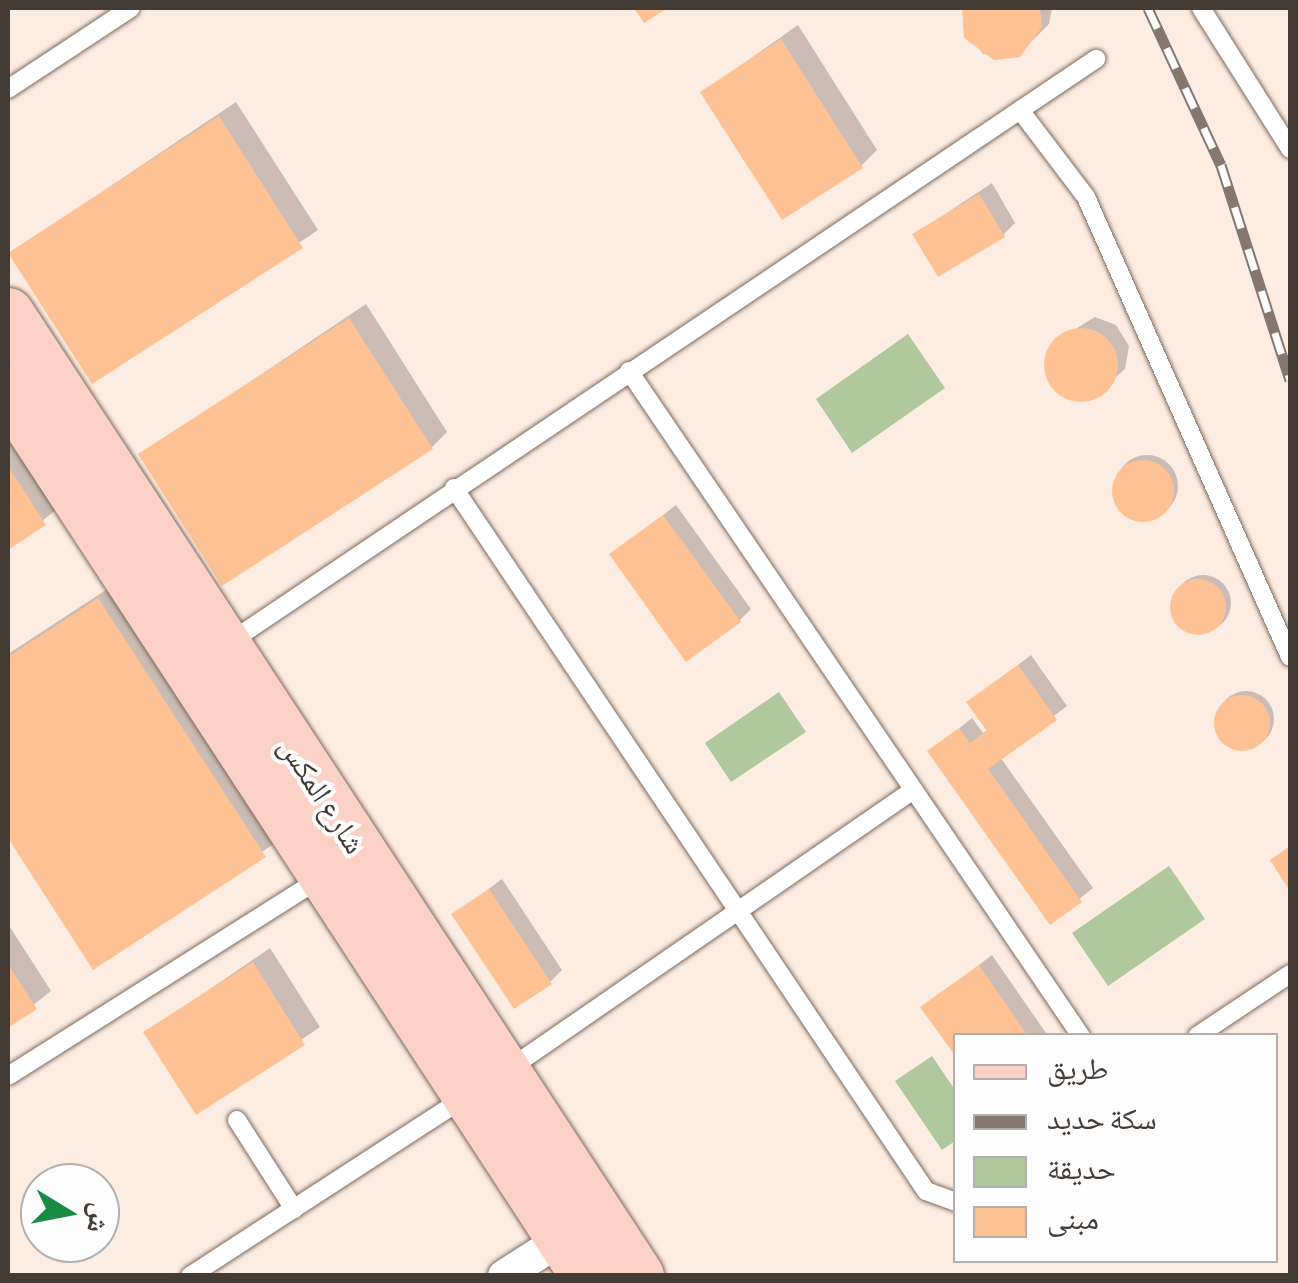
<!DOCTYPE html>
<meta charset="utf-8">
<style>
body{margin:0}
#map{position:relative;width:1298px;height:1283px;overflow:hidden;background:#fdece1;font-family:"Sofia Sans Condensed","Noto Naskh Arabic",sans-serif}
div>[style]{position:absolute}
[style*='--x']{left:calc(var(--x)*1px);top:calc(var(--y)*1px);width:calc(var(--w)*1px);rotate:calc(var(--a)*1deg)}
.green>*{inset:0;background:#b0c89e}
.shadow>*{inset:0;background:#0003}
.round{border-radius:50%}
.building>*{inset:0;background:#fec193}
.roads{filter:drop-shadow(0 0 2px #7b695c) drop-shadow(0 0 2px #7b695c)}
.service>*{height:18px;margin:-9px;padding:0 9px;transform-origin:9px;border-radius:9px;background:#fff}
.minor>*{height:32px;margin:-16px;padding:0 16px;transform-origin:16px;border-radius:16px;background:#fff}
.primary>*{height:52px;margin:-26px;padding:0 26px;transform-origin:26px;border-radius:26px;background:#fbd0c5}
.rail>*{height:11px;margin-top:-5.5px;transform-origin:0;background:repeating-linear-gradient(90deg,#fdfdfd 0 22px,#837770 0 44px);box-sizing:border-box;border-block:2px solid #837770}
span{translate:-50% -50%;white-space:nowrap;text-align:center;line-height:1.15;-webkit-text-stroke:8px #fdfdfd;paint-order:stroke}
.street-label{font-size:30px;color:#433b35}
.frame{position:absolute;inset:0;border:10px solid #433b35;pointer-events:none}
.legend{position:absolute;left:953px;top:1033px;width:325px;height:230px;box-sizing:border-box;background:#fdfdfd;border:2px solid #b3afad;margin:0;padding:12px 18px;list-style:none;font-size:30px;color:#433b35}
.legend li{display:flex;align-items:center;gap:20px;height:50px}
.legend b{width:50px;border:2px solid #b3afad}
.north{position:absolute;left:20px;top:1163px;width:100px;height:100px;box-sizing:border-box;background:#fdfdfd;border:2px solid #b3afad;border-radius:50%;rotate:100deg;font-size:28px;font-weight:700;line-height:40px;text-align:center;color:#433b35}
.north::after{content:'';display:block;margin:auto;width:35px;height:45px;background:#188b45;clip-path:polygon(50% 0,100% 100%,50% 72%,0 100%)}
</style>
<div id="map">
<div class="green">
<div style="clip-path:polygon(908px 334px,945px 388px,852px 453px,816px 399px)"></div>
<div style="clip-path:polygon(779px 692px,806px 732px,731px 782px,705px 743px)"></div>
<div style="clip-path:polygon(1169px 866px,1205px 919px,1108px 986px,1072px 933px)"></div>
<div style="clip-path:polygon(932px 1056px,955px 1090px,955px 1141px,942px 1150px,895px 1081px)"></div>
</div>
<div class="shadow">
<div style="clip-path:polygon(966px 8px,1052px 8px,1049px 24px,1019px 54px,983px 54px,963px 25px)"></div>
<div style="clip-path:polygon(798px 25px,877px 150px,861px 166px,703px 92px)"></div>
<div style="clip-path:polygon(236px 102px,318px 230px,93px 381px,11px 253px)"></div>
<div style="clip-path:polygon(992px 183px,1015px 223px,1003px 235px,915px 234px)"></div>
<div style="clip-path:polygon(366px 304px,447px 432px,431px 448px,141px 455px)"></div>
<div style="clip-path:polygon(1095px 317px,1116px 325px,1129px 346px,1125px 369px,1093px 397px,1059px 392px,1048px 372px,1059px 339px)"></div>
<div style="clip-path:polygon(8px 425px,60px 507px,8px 547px)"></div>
<div class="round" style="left:1116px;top:455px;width:62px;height:62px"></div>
<div style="clip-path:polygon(676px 505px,751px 609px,739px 621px,612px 555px)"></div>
<div class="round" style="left:1175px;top:575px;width:56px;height:56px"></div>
<div style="clip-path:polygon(115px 584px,281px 839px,94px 967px,8px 833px,8px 654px)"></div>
<div style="clip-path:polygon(1031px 655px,1067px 706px,1000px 757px,1093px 888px,1050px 922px,930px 752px,972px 718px,983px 733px,989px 729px,970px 702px)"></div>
<div class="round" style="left:1218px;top:691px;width:56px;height:56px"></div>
<div style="clip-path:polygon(502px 879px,562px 970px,550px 982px,455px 914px)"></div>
<div style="clip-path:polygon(8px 924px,51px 991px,8px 1025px)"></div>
<div style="clip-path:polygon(270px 948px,320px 1027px,196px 1112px,146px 1033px)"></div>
<div style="clip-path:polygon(992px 955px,1048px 1036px,956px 1036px,924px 1007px)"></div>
</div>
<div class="building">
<div style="clip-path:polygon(634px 8px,668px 8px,644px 23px)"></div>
<div style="clip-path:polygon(962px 8px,1040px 8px,1042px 27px,1020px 57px,994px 60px,964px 38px)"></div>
<div style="clip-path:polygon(781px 39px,863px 168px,782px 220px,700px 92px)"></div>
<div style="clip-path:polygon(219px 116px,303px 248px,92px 384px,8px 253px)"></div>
<div style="clip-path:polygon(979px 194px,1005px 237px,938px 277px,912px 234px)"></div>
<div style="clip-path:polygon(349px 318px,433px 449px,222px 586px,138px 454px)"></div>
<div class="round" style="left:1044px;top:328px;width:74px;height:74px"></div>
<div class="round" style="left:1112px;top:460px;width:62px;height:62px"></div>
<div style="clip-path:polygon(8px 466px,46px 525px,8px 550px)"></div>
<div style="clip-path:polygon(663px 515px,741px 622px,686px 662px,609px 554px)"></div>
<div class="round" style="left:1170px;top:579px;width:56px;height:56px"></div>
<div style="clip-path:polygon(98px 598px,266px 857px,93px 970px,8px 838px,8px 657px)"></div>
<div style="clip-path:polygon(1018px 665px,1057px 720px,988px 769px,1082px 902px,1050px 925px,927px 751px,959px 728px,970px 743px,987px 731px,966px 702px)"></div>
<div class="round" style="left:1214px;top:695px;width:56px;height:56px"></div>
<div style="clip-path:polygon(1290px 846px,1290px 891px,1270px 860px)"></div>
<div style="clip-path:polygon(489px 889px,552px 984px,514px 1009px,451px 914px)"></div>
<div style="clip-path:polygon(253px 962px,305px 1045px,196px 1115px,143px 1032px)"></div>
<div style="clip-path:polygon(8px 964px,37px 1009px,8px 1028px)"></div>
<div style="clip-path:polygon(979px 965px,1028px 1036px,956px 1036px,956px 1057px,920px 1007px)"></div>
</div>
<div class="roads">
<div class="service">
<div style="--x:1201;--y:8;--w:167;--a:57.7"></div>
<div style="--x:8;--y:89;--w:147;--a:-33.4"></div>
<div style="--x:1020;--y:110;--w:109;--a:52.8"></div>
<div style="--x:1086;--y:197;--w:503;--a:66.08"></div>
<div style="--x:629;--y:371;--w:804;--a:55.8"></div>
<div style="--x:454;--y:488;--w:847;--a:56.12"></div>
<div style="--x:926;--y:1191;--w:32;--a:20"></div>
<div style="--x:227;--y:644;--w:1048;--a:-33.95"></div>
<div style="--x:1197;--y:1036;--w:112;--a:-33.7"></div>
<div style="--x:506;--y:1071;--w:495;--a:-34.6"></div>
<div style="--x:8;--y:1076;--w:369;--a:-32.3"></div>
<div style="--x:237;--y:1120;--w:106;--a:57.4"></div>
<div style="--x:190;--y:1276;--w:330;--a:-33"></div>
</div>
<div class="minor">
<div style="--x:504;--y:1276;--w:70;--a:-32.8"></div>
</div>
<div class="primary">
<div style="--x:8;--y:314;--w:1150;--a:56.78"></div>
<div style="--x:8;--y:391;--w:1058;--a:56.81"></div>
</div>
</div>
<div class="rail">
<div style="--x:1148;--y:8;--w:173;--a:65.1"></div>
<div style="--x:1221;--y:165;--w:226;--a:72.2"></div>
</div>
<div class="street-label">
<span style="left:321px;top:796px;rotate:57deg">شارع المكس</span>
</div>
<div class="frame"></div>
<ul class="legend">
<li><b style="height:12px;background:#fbd0c5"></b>طريق</li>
<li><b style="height:12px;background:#837770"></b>سكة حديد</li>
<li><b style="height:28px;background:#b0c89e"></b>حديقة</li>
<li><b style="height:28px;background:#fec193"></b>مبنى</li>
</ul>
<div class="north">ش</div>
</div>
